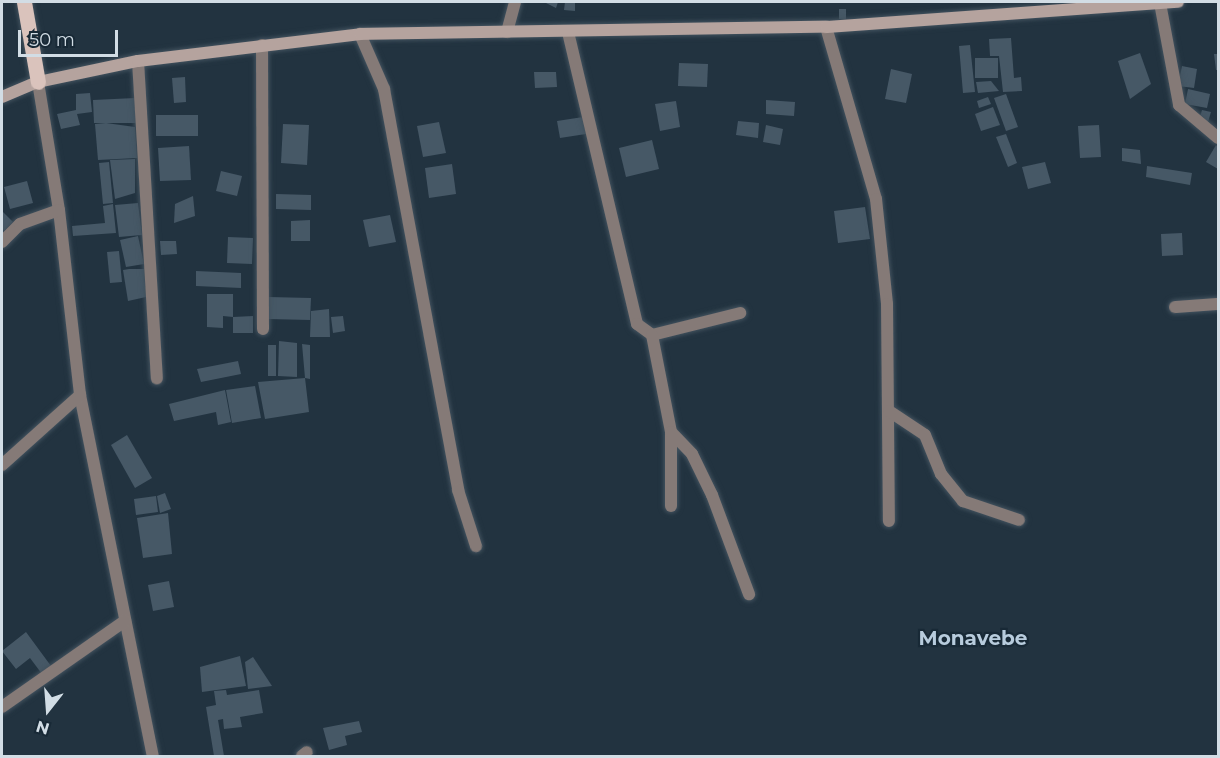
<!DOCTYPE html>
<style>
body{margin:0}
#map{position:relative;width:1220px;height:758px;overflow:hidden;background:#223340;font-family:Montserrat,sans-serif}
div>[style]{position:absolute}
[style*='--x']{left:calc(var(--x)*1px);top:calc(var(--y)*1px);width:calc(var(--w)*1px);rotate:calc(var(--a)*1deg)}
.building>*{inset:0;background:#465866}
.roads{filter:drop-shadow(0 0 2px #42525e) drop-shadow(0 0 2px #42525e)}
.minor>*{height:12px;margin:-6px;padding:0 6px;transform-origin:6px;border-radius:6px;background:#857a77}
.secondary>*{height:12px;margin:-6px;padding:0 6px;transform-origin:6px;border-radius:6px;background:#b5a39e}
.primary>*{height:15px;margin:-7.5px;padding:0 7.5px;transform-origin:7.5px;border-radius:7.5px;background:#dac3bc}
span{translate:-50% -50%;white-space:nowrap;text-align:center;line-height:1.15;-webkit-text-stroke:4.5px #182936;paint-order:stroke}
.quarter-label{font-size:20px;color:#b8ccdd;font-weight:700}
.frame{position:absolute;inset:0;border:3px solid #d2dde5;pointer-events:none}
.north{position:absolute;left:18px;top:680px;width:60px;height:60px;-webkit-text-stroke:4px #182936;paint-order:stroke;rotate:197deg;font-size:16px;font-weight:700;line-height:24px;text-align:center;color:#d2dde5}
.north::after{content:'';display:block;margin:auto;width:21px;height:27px;background:#d2dde5;clip-path:polygon(50% 0,100% 100%,50% 72%,0 100%)}
.scale{position:absolute;left:18px;top:30px;width:100px;height:27px;box-sizing:border-box;border:3px solid #d2dde5;border-top:0;padding-left:8px;font-size:18px;line-height:21px;white-space:nowrap;color:#d2dde5;-webkit-text-stroke:4px #182936;paint-order:stroke}
</style>
<div id="map">
<div class="building">
<div style="clip-path:polygon(544px 2px,558px 2px,556px 8px)"></div>
<div style="clip-path:polygon(565px 2px,575px 2px,575px 11px,564px 10px)"></div>
<div style="clip-path:polygon(839px 9px,846px 9px,846px 19px,839px 19px)"></div>
<div style="clip-path:polygon(1011px 38px,1014px 78px,1021px 77px,1022px 91px,1003px 92px,999px 56px,990px 56px,989px 39px)"></div>
<div style="clip-path:polygon(970px 45px,975px 92px,963px 93px,959px 46px)"></div>
<div style="clip-path:polygon(1140px 53px,1151px 84px,1130px 99px,1118px 61px)"></div>
<div style="clip-path:polygon(1214px 54px,1218px 54px,1218px 70px,1216px 70px)"></div>
<div style="clip-path:polygon(975px 58px,998px 58px,998px 78px,975px 78px)"></div>
<div style="clip-path:polygon(679px 63px,708px 64px,707px 87px,678px 86px)"></div>
<div style="clip-path:polygon(1182px 66px,1197px 69px,1194px 88px,1178px 86px)"></div>
<div style="clip-path:polygon(891px 69px,912px 74px,906px 103px,885px 99px)"></div>
<div style="clip-path:polygon(534px 72px,556px 72px,557px 87px,535px 88px)"></div>
<div style="clip-path:polygon(185px 77px,186px 102px,174px 103px,172px 78px)"></div>
<div style="clip-path:polygon(991px 81px,999px 91px,978px 93px,976px 82px)"></div>
<div style="clip-path:polygon(1188px 89px,1210px 94px,1207px 108px,1185px 104px)"></div>
<div style="clip-path:polygon(90px 93px,92px 112px,77px 114px,80px 125px,61px 129px,57px 114px,76px 110px,76px 94px)"></div>
<div style="clip-path:polygon(1006px 94px,1018px 127px,1006px 131px,994px 98px)"></div>
<div style="clip-path:polygon(988px 97px,991px 104px,979px 108px,977px 101px)"></div>
<div style="clip-path:polygon(135px 98px,136px 123px,94px 123px,93px 100px)"></div>
<div style="clip-path:polygon(766px 100px,795px 102px,794px 116px,766px 114px)"></div>
<div style="clip-path:polygon(676px 101px,680px 127px,660px 131px,655px 104px)"></div>
<div style="clip-path:polygon(993px 107px,1000px 125px,981px 131px,975px 114px)"></div>
<div style="clip-path:polygon(1202px 110px,1211px 112px,1208px 122px,1199px 120px)"></div>
<div style="clip-path:polygon(156px 115px,198px 115px,198px 136px,156px 136px)"></div>
<div style="clip-path:polygon(583px 117px,586px 134px,560px 138px,557px 121px)"></div>
<div style="clip-path:polygon(738px 121px,759px 123px,758px 138px,736px 135px)"></div>
<div style="clip-path:polygon(439px 122px,446px 153px,423px 157px,417px 126px)"></div>
<div style="clip-path:polygon(106px 123px,135px 127px,137px 158px,98px 160px,95px 124px)"></div>
<div style="clip-path:polygon(283px 124px,309px 125px,307px 165px,281px 163px)"></div>
<div style="clip-path:polygon(766px 125px,783px 129px,780px 145px,763px 142px)"></div>
<div style="clip-path:polygon(1099px 125px,1101px 157px,1080px 158px,1078px 126px)"></div>
<div style="clip-path:polygon(1006px 134px,1017px 163px,1008px 167px,996px 137px)"></div>
<div style="clip-path:polygon(652px 140px,659px 169px,626px 177px,619px 148px)"></div>
<div style="clip-path:polygon(1216px 145px,1218px 147px,1218px 169px,1206px 162px)"></div>
<div style="clip-path:polygon(189px 146px,191px 180px,160px 181px,158px 148px)"></div>
<div style="clip-path:polygon(1122px 148px,1140px 150px,1141px 164px,1122px 161px)"></div>
<div style="clip-path:polygon(135px 159px,135px 193px,115px 199px,110px 160px)"></div>
<div style="clip-path:polygon(109px 162px,113px 203px,103px 204px,99px 163px)"></div>
<div style="clip-path:polygon(1045px 162px,1051px 183px,1028px 189px,1022px 167px)"></div>
<div style="clip-path:polygon(452px 164px,456px 194px,429px 198px,425px 168px)"></div>
<div style="clip-path:polygon(1147px 166px,1192px 173px,1190px 185px,1146px 177px)"></div>
<div style="clip-path:polygon(221px 171px,242px 176px,237px 196px,216px 191px)"></div>
<div style="clip-path:polygon(27px 181px,33px 203px,10px 209px,4px 187px)"></div>
<div style="clip-path:polygon(276px 194px,311px 195px,311px 210px,276px 209px)"></div>
<div style="clip-path:polygon(193px 196px,195px 216px,174px 223px,175px 204px)"></div>
<div style="clip-path:polygon(138px 203px,142px 235px,119px 237px,115px 205px)"></div>
<div style="clip-path:polygon(113px 204px,116px 233px,73px 236px,72px 226px,105px 223px,103px 206px)"></div>
<div style="clip-path:polygon(865px 207px,870px 239px,838px 243px,834px 211px)"></div>
<div style="clip-path:polygon(2px 211px,13px 222px,4px 231px,2px 228px)"></div>
<div style="clip-path:polygon(390px 215px,396px 242px,369px 247px,363px 220px)"></div>
<div style="clip-path:polygon(310px 220px,310px 241px,291px 241px,291px 221px)"></div>
<div style="clip-path:polygon(1182px 233px,1183px 255px,1162px 256px,1161px 234px)"></div>
<div style="clip-path:polygon(138px 236px,144px 264px,126px 267px,120px 240px)"></div>
<div style="clip-path:polygon(228px 237px,253px 238px,252px 264px,227px 263px)"></div>
<div style="clip-path:polygon(160px 241px,176px 241px,177px 254px,161px 255px)"></div>
<div style="clip-path:polygon(119px 251px,122px 282px,110px 283px,107px 252px)"></div>
<div style="clip-path:polygon(129px 269px,144px 269px,146px 297px,128px 301px,123px 270px)"></div>
<div style="clip-path:polygon(196px 271px,241px 273px,241px 288px,196px 286px)"></div>
<div style="clip-path:polygon(207px 294px,233px 294px,233px 317px,223px 316px,223px 328px,207px 327px)"></div>
<div style="clip-path:polygon(269px 297px,311px 298px,310px 320px,268px 319px)"></div>
<div style="clip-path:polygon(329px 309px,330px 337px,310px 337px,311px 311px)"></div>
<div style="clip-path:polygon(253px 316px,253px 333px,233px 333px,233px 317px)"></div>
<div style="clip-path:polygon(343px 316px,345px 331px,333px 333px,331px 317px)"></div>
<div style="clip-path:polygon(279px 341px,297px 343px,297px 377px,278px 376px)"></div>
<div style="clip-path:polygon(302px 344px,310px 345px,310px 379px,305px 378px,309px 412px,265px 419px,258px 382px,305px 378px)"></div>
<div style="clip-path:polygon(268px 345px,276px 345px,276px 376px,268px 376px)"></div>
<div style="clip-path:polygon(238px 361px,241px 374px,201px 382px,197px 369px)"></div>
<div style="clip-path:polygon(255px 386px,261px 418px,232px 423px,226px 390px)"></div>
<div style="clip-path:polygon(225px 390px,231px 422px,218px 425px,216px 412px,174px 421px,169px 404px)"></div>
<div style="clip-path:polygon(127px 435px,152px 478px,135px 488px,111px 445px)"></div>
<div style="clip-path:polygon(165px 493px,171px 509px,160px 513px,157px 496px)"></div>
<div style="clip-path:polygon(156px 496px,158px 512px,136px 515px,134px 499px)"></div>
<div style="clip-path:polygon(168px 513px,172px 554px,143px 558px,137px 518px)"></div>
<div style="clip-path:polygon(169px 581px,174px 607px,153px 611px,148px 585px)"></div>
<div style="clip-path:polygon(26px 632px,51px 666px,42px 674px,30px 658px,16px 669px,2px 651px)"></div>
<div style="clip-path:polygon(240px 656px,246px 686px,202px 692px,200px 667px)"></div>
<div style="clip-path:polygon(253px 657px,272px 686px,248px 689px,245px 662px)"></div>
<div style="clip-path:polygon(226px 690px,227px 695px,259px 690px,263px 713px,240px 717px,242px 727px,224px 729px,223px 719px,218px 720px,224px 756px,214px 756px,206px 707px,216px 705px,214px 691px)"></div>
<div style="clip-path:polygon(359px 721px,362px 732px,345px 736px,347px 745px,329px 750px,323px 728px)"></div>
</div>
<div class="roads">
<div class="minor">
<div style="--x:1160;--y:3;--w:104;--a:79.4"></div>
<div style="--x:1179;--y:105;--w:51;--a:40.2"></div>
<div style="--x:826;--y:27;--w:179;--a:73.8"></div>
<div style="--x:876;--y:199;--w:106;--a:84"></div>
<div style="--x:887;--y:304;--w:217;--a:89.5"></div>
<div style="--x:507;--y:32;--w:31;--a:-75"></div>
<div style="--x:568;--y:32;--w:300;--a:76.7"></div>
<div style="--x:637;--y:324;--w:19;--a:36"></div>
<div style="--x:652;--y:335;--w:91;--a:-14"></div>
<div style="--x:360;--y:34;--w:60;--a:66.4"></div>
<div style="--x:384;--y:89;--w:408;--a:79.5"></div>
<div style="--x:458;--y:490;--w:59;--a:72.2"></div>
<div style="--x:262;--y:45;--w:284;--a:89.8"></div>
<div style="--x:138;--y:61;--w:318;--a:86.6"></div>
<div style="--x:38;--y:82;--w:130;--a:80.7"></div>
<div style="--x:59;--y:210;--w:186;--a:83.5"></div>
<div style="--x:80;--y:395;--w:368;--a:78.6"></div>
<div style="--x:2;--y:242;--w:25;--a:-45"></div>
<div style="--x:20;--y:224;--w:41;--a:-19.7"></div>
<div style="--x:1175;--y:307;--w:43;--a:-4"></div>
<div style="--x:652;--y:335;--w:99;--a:78.9"></div>
<div style="--x:889;--y:411;--w:43;--a:33.7"></div>
<div style="--x:925;--y:435;--w:42;--a:67.7"></div>
<div style="--x:941;--y:474;--w:35;--a:51"></div>
<div style="--x:963;--y:501;--w:59;--a:18.7"></div>
<div style="--x:2;--y:465;--w:105;--a:-41.9"></div>
<div style="--x:671;--y:506;--w:74;--a:-90"></div>
<div style="--x:671;--y:432;--w:30;--a:46"></div>
<div style="--x:692;--y:454;--w:46;--a:64"></div>
<div style="--x:712;--y:495;--w:106;--a:69.5"></div>
<div style="--x:2;--y:707;--w:150;--a:-35"></div>
<div style="--x:302;--y:756;--w:6;--a:-39"></div>
</div>
<div class="secondary">
<div style="--x:2;--y:97;--w:39;--a:-23"></div>
<div style="--x:38;--y:82;--w:102;--a:-11.9"></div>
<div style="--x:138;--y:61;--w:224;--a:-6.9"></div>
<div style="--x:360;--y:34;--w:466;--a:-0.9"></div>
<div style="--x:826;--y:27;--w:353;--a:-4.1"></div>
</div>
<div class="primary">
<div style="--x:24;--y:2;--w:81;--a:80.1"></div>
</div>
</div>
<div class="quarter-label">
<span style="left:973px;top:638px">Monavebe</span>
</div>
<div class="frame"></div>
<div class="north">N</div>
<div class="scale">50 m</div>
</div>
